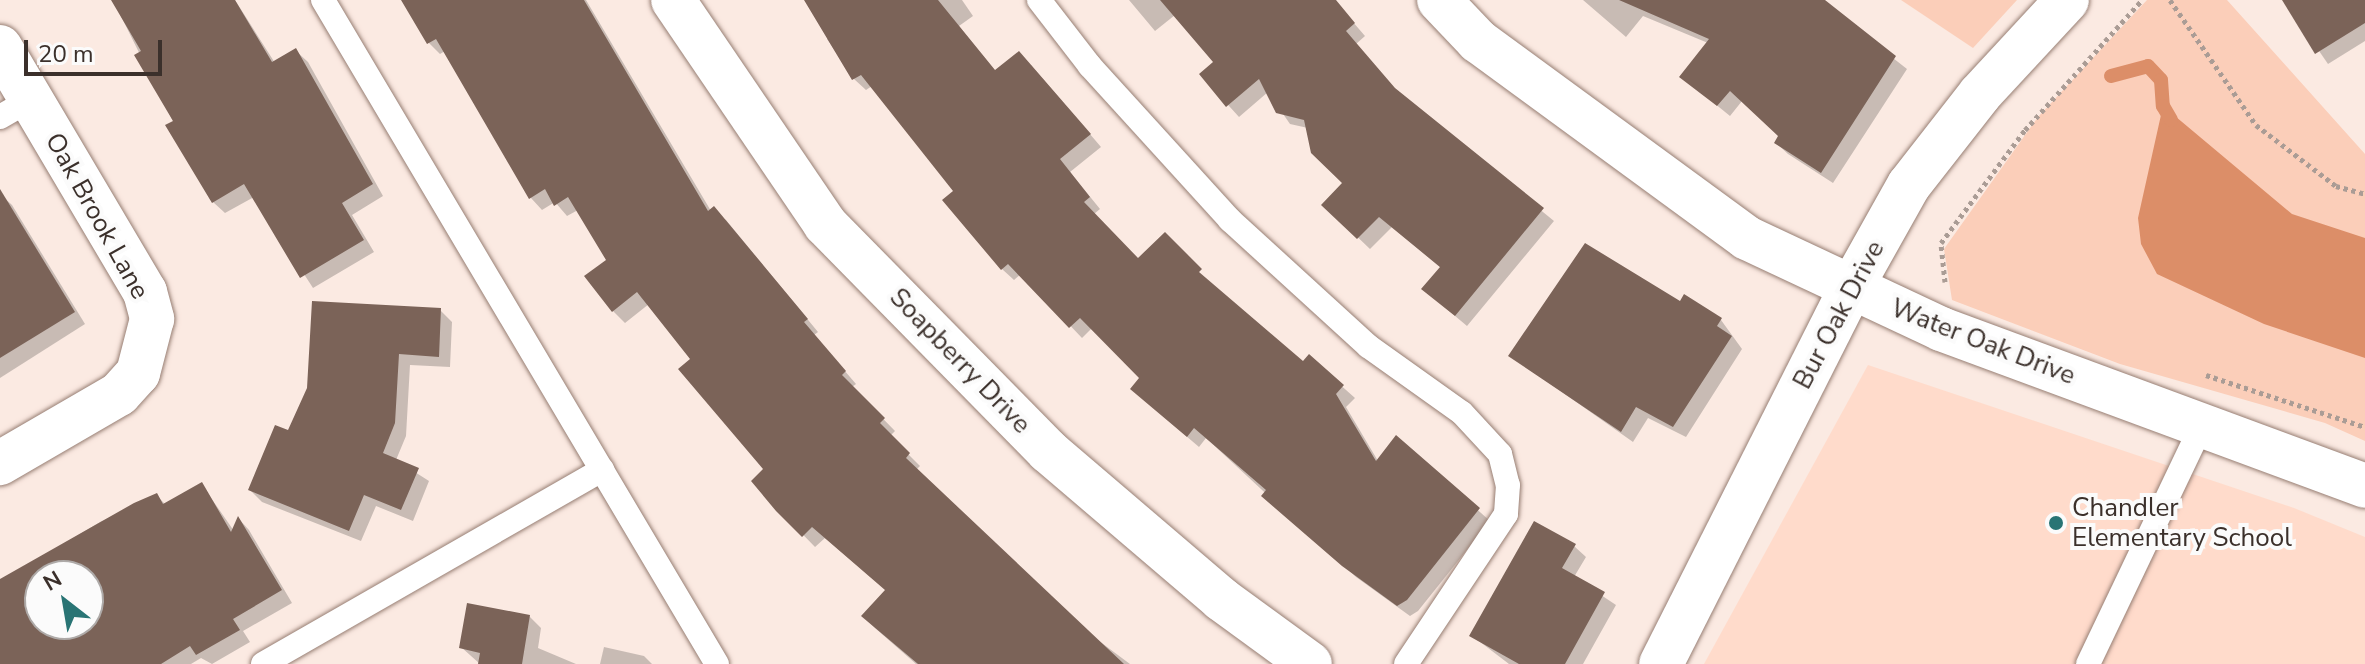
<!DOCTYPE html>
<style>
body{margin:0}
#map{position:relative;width:2365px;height:664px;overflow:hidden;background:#fbeae2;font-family:"Nunito Sans",sans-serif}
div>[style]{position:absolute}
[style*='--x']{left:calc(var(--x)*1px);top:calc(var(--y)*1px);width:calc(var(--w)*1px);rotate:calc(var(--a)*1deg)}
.built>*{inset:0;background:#ffdbcb}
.green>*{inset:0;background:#fbceb9}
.water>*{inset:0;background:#dc8e68}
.shadow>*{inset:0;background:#0003}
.stream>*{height:14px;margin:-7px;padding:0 7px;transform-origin:7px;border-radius:7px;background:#dc8e68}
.building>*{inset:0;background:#7b6358}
.path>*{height:5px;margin-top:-2.5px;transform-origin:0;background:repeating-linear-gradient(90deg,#aa9c95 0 4px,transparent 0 8px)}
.roads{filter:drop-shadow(0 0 2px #977e73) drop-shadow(0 0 2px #977e73)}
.lane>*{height:24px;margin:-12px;padding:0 12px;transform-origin:12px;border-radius:12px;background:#fff}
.street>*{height:44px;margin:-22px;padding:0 22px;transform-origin:22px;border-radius:22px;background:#fff}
.secondary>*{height:44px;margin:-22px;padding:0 22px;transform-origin:22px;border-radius:22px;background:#fff}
.dots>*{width:22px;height:22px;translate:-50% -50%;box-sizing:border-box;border:4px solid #fbfbfb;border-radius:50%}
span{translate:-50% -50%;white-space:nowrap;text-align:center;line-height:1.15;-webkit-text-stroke:8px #fbfbfb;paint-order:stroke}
.street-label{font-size:26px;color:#3b302b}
.poi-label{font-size:26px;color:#3b302b}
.left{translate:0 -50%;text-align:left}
.north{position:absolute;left:24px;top:560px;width:80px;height:80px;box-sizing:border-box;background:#fbfbfb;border:2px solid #aeaaa8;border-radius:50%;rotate:329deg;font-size:22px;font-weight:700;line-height:32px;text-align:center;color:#3b302b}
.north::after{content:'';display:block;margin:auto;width:28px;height:36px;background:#297474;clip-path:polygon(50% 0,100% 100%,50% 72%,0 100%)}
.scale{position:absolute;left:24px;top:40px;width:138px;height:36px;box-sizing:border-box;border:4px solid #3b302b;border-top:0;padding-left:10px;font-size:24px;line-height:28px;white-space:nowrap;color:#3b302b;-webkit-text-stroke:6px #fbfbfb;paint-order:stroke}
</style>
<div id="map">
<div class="built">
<div style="clip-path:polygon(1868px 365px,2294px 508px,2365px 537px,2365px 664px,1704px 664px)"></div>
</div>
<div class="green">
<div style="clip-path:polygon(1901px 0,2017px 0,1973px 48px)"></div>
<div style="clip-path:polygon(2147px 0,2227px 0,2365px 154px,2365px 441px,2325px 423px,2120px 364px,1952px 300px,1944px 249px,2038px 117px)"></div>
</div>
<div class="water">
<div style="clip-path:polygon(2163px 106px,2292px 214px,2365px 238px,2365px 358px,2264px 324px,2157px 274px,2141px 244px,2138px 218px)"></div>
</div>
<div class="shadow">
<div style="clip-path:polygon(113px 0,235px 0,275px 63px,296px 51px,308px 62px,383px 196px,352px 215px,374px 252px,313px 288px,254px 197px,225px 213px,213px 202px)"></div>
<div style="clip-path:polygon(411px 0,586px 0,711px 211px,726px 220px,818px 332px,814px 335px,856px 384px,852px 387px,895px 431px,890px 436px,920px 466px,916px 470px,1091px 635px,1130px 664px,916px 664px,875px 628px,863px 616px,887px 591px,825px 538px,815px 547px,778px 509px,766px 470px,693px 359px,649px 304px,625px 323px,613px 311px,587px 277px,608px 260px,578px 210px,567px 216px,555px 202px,542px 210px,531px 198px,445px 51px,440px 54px,429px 43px)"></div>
<div style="clip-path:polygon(809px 0,962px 0,973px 16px,959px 26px,996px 72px,1031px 65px,1101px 147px,1070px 172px,1100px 209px,1094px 214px,1138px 261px,1165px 235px,1209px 284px,1303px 364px,1309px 357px,1355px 398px,1346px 407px,1378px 461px,1397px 438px,1490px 521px,1418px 611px,1410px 616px,1356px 577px,1206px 438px,1199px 447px,1144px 400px,1141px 378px,1092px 328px,1082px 338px,1021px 274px,1014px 280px,1002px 269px,955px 192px,872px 86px,866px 90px,854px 79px,827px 39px,831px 36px)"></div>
<div style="clip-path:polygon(1129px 0,1334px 0,1365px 36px,1356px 44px,1399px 94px,1554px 221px,1467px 326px,1436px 300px,1441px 268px,1392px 227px,1370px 249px,1324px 205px,1345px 183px,1308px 128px,1290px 124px,1268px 92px,1239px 117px,1201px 75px,1216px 62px,1175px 15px,1155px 31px)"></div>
<div style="clip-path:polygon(1583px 0,1819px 0,1907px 69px,1833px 183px,1788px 154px,1776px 143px,1780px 137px,1742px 101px,1730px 116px,1682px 77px,1708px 43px,1643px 16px,1626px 37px)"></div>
<div style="clip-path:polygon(2284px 0,2365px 0,2365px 41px,2328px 64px)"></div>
<div style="clip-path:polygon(0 194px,12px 205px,85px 324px,0 378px)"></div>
<div style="clip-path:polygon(1681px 304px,1721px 320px,1742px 349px,1686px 437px,1648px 418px,1633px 442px,1511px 356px)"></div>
<div style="clip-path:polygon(440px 310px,452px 322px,450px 367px,410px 365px,406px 436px,396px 460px,429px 481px,413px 521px,376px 506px,361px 541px,262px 502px,250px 490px,289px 432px)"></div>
<div style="clip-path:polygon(evenodd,202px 485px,234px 531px,239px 519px,249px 530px,292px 603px,243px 631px,250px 642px,212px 664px,201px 658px,191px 664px,0 664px,0 582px,100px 522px,156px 495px,166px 505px,202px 485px,40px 576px,88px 576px,88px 624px,40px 624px,40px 576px)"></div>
<div style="clip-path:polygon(1574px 546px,1586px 557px,1574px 577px,1616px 605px,1583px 664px,1509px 664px,1471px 635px)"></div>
<div style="clip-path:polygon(529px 616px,541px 628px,538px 648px,576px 664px,480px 664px,461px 647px)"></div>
<div style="clip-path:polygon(604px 647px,644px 656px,652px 664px,600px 664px)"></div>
</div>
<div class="stream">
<div style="--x:2111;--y:76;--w:38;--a:-15"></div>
<div style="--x:2148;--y:66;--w:19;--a:47"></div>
<div style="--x:2161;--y:80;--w:26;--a:86"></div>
<div style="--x:2163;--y:106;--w:16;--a:60"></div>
</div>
<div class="building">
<div style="clip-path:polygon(111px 0,235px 0,272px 62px,296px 48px,373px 184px,342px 203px,364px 240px,300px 278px,244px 184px,212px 203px,165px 125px,173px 121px,134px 55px,141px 51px)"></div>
<div style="clip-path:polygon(401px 0,584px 0,708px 211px,714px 206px,808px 319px,804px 322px,846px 371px,842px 375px,885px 418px,880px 423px,910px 453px,906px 458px,1124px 664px,918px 664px,861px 616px,885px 590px,812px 527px,802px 537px,776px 511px,751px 481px,763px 469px,678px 369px,690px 359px,637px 292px,612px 312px,584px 276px,606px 260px,568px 197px,554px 206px,545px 189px,529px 199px,436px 39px,427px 44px)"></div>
<div style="clip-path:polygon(804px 0,938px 0,995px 70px,1019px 51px,1091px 134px,1060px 159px,1090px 197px,1084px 202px,1138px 258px,1165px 232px,1202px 269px,1199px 272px,1303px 361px,1309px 354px,1344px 385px,1336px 394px,1376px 461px,1396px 435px,1480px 508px,1407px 600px,1397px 606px,1342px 566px,1261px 496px,1266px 490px,1194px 428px,1187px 437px,1130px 389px,1139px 378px,1080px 318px,1069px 328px,1008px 264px,1001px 270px,942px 200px,953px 191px,861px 75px,852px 80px)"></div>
<div style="clip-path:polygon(1160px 0,1336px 0,1355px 23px,1346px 31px,1395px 88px,1544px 208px,1455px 316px,1421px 289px,1440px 267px,1379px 217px,1357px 239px,1321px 205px,1342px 183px,1311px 153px,1304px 120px,1276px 113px,1259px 79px,1226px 107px,1199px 74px,1213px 62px)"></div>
<div style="clip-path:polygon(1619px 0,1825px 0,1896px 56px,1821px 173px,1774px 143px,1778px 136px,1730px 91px,1717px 106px,1679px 77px,1709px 39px)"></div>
<div style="clip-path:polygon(2282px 0,2365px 0,2365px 23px,2315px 54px)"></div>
<div style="clip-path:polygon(0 189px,75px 312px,0 358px)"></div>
<div style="clip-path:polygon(1585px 243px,1680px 301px,1684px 294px,1722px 318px,1717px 326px,1732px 336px,1673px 427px,1636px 407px,1621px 432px,1508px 356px)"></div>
<div style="clip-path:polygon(312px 301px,441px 308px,439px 357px,399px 354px,395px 423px,383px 453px,419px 468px,401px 510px,364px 495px,349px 531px,248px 490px,275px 425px,288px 430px,307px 388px)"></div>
<div style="clip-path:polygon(evenodd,202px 482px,231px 532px,238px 516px,282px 590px,233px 619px,240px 630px,196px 655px,190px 646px,161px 664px,0 664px,0 579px,134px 503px,157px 493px,163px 504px,202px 482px,40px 576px,88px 576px,88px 624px,40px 624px,40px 576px)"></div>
<div style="clip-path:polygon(1534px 521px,1576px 544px,1562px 568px,1605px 592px,1565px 664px,1519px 664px,1469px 636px)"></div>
<div style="clip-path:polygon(467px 603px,530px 615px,522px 664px,478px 664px,480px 653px,459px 648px)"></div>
</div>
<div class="path">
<div style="--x:2170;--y:0;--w:152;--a:55.5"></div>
<div style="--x:2256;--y:125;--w:101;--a:37.3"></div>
<div style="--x:2336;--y:186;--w:30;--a:15"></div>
<div style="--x:1945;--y:282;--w:39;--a:-96"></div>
<div style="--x:1941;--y:243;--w:141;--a:-53.4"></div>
<div style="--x:2025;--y:130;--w:175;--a:-48"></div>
<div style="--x:2206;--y:375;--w:167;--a:18.1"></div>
</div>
<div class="roads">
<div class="lane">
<div style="--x:323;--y:0;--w:772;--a:59.32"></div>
<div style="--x:1039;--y:0;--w:83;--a:52.3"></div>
<div style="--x:1090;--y:66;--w:208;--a:47.7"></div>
<div style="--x:1230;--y:220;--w:187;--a:42.4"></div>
<div style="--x:1368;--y:346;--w:115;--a:35.5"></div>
<div style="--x:1462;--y:413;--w:56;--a:47.2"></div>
<div style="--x:1500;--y:454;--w:32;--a:76"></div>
<div style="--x:1508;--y:485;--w:29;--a:94"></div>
<div style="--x:1506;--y:514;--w:180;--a:123.7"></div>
<div style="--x:0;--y:117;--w:36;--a:-30"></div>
<div style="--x:263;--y:664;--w:391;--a:-29.8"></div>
<div style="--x:2088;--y:664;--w:267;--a:-64.5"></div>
</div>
<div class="street">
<div style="--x:673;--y:0;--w:271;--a:55.8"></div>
<div style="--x:825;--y:224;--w:318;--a:45.5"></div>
<div style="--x:1048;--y:451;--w:228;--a:40.5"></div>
<div style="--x:1221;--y:599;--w:110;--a:36.1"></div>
<div style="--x:1439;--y:0;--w:57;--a:46.4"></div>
<div style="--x:1478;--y:41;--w:333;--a:36.2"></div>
<div style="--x:1747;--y:238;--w:214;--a:25.1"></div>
<div style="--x:1941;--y:329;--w:452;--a:20.3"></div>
<div style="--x:0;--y:47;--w:285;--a:59.4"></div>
<div style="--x:145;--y:292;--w:28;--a:75"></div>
<div style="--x:152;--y:319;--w:56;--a:104.5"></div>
<div style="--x:138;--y:373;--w:28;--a:132"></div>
<div style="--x:119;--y:394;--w:138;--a:149.9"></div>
</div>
<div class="secondary">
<div style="--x:1661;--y:664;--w:419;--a:-63.2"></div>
<div style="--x:1850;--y:290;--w:120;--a:-60.7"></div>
<div style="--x:1909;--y:185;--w:115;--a:-52"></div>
<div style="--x:1980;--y:94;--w:128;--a:-47.2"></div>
</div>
</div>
<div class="dots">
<div style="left:2056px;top:523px;background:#297474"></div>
</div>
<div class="street-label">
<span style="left:97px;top:216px;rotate:61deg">Oak Brook Lane</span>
<span style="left:1839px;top:315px;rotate:-62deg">Bur Oak Drive</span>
<span style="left:1983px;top:342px;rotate:21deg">Water Oak Drive</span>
<span style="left:960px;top:361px;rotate:46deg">Soapberry Drive</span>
</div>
<div class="poi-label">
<span class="left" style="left:2072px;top:523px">Chandler<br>Elementary School</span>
</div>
<div class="north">N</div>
<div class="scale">20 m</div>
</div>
